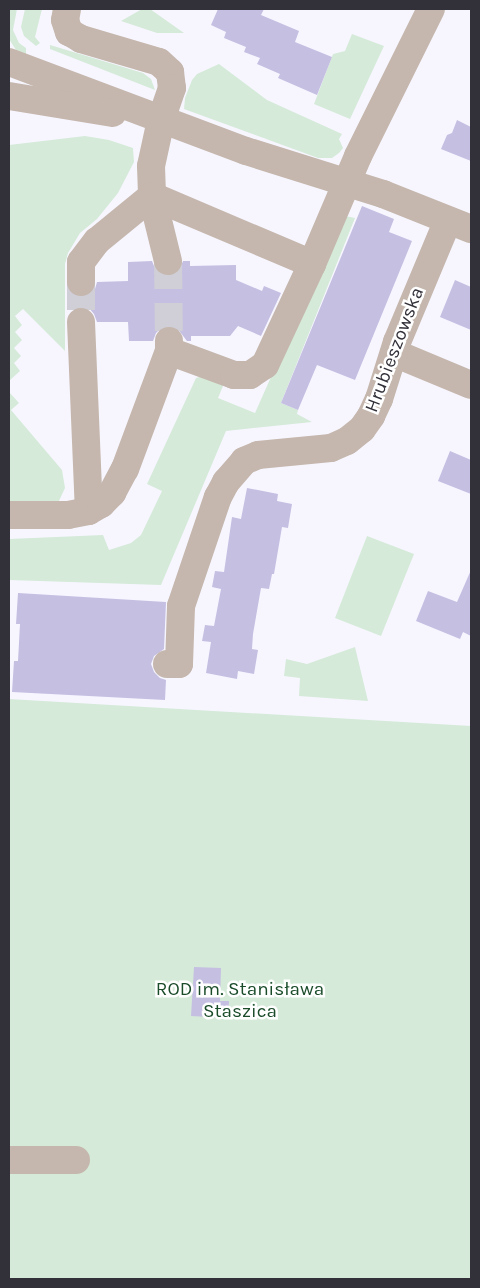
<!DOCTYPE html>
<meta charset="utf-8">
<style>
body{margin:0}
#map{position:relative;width:480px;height:1288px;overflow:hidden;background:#f7f6ff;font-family:Karla,sans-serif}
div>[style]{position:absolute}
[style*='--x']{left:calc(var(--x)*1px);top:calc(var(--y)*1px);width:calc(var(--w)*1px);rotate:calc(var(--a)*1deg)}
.green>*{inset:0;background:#d5ead9}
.building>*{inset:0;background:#c5bfe2}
.minor-tunnel>*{height:28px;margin-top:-14px;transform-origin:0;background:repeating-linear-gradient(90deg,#d0ced7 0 28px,transparent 0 42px)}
.minor>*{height:28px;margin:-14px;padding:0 14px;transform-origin:14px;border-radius:14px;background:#c5b7ad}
span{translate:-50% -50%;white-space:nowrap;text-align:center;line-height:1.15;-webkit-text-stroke:5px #fff;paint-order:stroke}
.street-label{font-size:19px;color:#323039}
.park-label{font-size:19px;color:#1a4c2a}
.frame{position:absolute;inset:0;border:10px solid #323039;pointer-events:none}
</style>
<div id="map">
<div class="green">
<div style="clip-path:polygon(9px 9px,17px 9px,13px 30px,19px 43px,26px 48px,26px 56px,16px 50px,9px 39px)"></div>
<div style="clip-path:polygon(25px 9px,42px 9px,35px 37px,40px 43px,36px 46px,24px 36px,21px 27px)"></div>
<div style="clip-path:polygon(142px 9px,150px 9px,184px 33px,157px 33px,121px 21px)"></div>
<div style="clip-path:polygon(352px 34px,384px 46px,350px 119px,314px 104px,333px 54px,345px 51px)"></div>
<div style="clip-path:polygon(50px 45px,143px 73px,151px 79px,155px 90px,50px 49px)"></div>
<div style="clip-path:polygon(219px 64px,267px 100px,342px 134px,339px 139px,343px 148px,339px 153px,332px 158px,318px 158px,184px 109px,185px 98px,192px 80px,197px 74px)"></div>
<div style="clip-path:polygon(85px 136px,109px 140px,133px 148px,134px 162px,118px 193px,97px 219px,80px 233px,68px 253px,65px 264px,65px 351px,23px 309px,15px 316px,22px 325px,15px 332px,22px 340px,14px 348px,21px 356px,14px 363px,20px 371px,9px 381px,9px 145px)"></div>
<div style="clip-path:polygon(345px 216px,355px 218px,281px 403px,298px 410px,297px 414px,312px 422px,226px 431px,161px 585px,9px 580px,9px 539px,103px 535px,109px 550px,131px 543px,141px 535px,162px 491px,147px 484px,196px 378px,203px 376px,221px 382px,223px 386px,218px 398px,255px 413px,341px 219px)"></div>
<div style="clip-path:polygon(9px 392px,19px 403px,11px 410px,62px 470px,65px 488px,58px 503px,9px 506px)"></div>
<div style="clip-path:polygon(367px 536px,414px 554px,381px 636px,335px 618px)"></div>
<div style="clip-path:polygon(355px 647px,368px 701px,299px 696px,300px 678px,284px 676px,286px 659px,307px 664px)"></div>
<div style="clip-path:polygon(9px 699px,471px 726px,471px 1279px,9px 1279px)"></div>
</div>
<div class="building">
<div style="clip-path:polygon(218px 9px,264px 9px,261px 15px,299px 31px,295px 42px,332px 57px,317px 95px,278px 78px,280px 74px,257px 64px,260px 58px,244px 52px,246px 47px,224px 38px,226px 32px,211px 25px)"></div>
<div style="clip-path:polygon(457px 120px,471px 127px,471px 161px,441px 149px,447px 135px,452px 133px)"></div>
<div style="clip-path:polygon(362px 206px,394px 219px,389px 232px,412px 241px,355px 380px,317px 365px,298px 410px,281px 403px)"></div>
<div style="clip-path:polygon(152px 261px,156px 271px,164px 276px,172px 276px,178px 273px,183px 261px,190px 261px,190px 266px,236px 265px,236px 280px,262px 291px,264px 286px,281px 293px,261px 336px,238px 326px,230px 336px,191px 336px,191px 341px,187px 341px,177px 328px,169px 325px,162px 327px,156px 333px,153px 341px,129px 341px,128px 322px,97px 322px,94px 314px,89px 308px,81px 306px,74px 308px,74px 296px,81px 298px,89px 295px,95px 289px,97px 282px,128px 281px,128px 262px)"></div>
<div style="clip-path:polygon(455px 280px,471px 287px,471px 330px,440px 317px)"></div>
<div style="clip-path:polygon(450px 451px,471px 460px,471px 494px,438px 481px)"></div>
<div style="clip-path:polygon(247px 488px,278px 494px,277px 501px,292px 504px,288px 528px,282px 527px,274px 574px,272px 574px,269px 589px,261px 588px,253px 634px,252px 649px,258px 650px,254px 674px,238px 671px,237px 679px,206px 673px,211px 642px,202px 641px,205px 625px,214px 626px,221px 589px,212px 587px,215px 571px,224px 572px,232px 517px,241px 519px)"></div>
<div style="clip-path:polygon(471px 570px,471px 636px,463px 632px,460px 639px,416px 621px,428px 591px,457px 602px)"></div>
<div style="clip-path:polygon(18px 593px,166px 602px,164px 649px,154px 656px,151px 664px,154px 672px,160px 678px,166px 680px,165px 700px,12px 692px,14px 661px,18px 661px,20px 624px,16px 624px)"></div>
<div style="clip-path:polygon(194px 967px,221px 968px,220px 1001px,229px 1001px,228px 1018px,191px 1016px)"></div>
</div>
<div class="minor-tunnel">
<div style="--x:168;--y:261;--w:80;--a:89.3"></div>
<div style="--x:81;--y:282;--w:40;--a:90"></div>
</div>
<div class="minor">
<div style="--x:67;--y:9;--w:11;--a:100"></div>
<div style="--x:65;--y:20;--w:13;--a:72"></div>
<div style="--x:69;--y:32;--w:14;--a:30"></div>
<div style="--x:81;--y:39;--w:81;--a:16.4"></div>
<div style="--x:159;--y:62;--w:15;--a:42"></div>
<div style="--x:170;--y:72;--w:16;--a:83"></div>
<div style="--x:172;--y:88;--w:34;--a:109"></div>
<div style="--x:161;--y:120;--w:47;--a:102.3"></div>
<div style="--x:151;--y:166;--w:30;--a:88"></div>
<div style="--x:152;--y:196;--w:67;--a:76.2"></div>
<div style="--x:9;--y:62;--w:253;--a:20.6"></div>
<div style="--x:246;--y:151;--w:144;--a:17.4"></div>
<div style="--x:383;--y:194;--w:95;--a:21.7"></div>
<div style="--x:9;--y:96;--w:105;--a:9.3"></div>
<div style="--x:152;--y:196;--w:174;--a:23"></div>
<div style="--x:81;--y:282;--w:20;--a:-90"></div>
<div style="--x:81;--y:262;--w:26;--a:-53"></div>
<div style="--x:97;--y:241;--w:71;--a:-39.3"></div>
<div style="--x:81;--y:322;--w:189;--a:87.6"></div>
<div style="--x:169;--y:351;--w:69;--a:20.3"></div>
<div style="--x:234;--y:375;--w:16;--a:0"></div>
<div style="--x:250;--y:375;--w:18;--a:-34"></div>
<div style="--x:265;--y:365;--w:111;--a:-65"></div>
<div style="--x:312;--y:264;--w:117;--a:-66.9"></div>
<div style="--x:358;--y:156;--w:164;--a:-63.6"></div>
<div style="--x:394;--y:353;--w:83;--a:22.6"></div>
<div style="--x:9;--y:515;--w:59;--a:0"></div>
<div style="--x:68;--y:515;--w:21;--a:-11"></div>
<div style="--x:89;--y:511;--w:14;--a:-30"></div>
<div style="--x:101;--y:504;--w:16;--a:-45"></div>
<div style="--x:112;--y:493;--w:27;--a:-62"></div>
<div style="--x:125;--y:469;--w:126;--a:-69.6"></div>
<div style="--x:169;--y:351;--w:10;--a:-90"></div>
<div style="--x:167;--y:664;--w:12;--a:0"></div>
<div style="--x:179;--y:664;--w:58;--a:-88"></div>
<div style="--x:181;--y:606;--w:115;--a:-71.3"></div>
<div style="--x:218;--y:497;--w:17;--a:-62"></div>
<div style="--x:226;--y:482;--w:28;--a:-49"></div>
<div style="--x:244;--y:461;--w:15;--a:-23"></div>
<div style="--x:258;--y:455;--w:73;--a:-5.5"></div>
<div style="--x:331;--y:448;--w:17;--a:-24"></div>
<div style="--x:347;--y:441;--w:19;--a:-39"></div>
<div style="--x:362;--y:429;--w:16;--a:-55"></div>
<div style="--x:371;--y:416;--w:19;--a:-65"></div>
<div style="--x:379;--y:399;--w:60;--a:-72.5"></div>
<div style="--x:397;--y:342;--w:132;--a:-67.3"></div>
<div style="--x:9;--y:1160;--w:67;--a:0"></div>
</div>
<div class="street-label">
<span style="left:395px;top:350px;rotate:-69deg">Hrubieszowska</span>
</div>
<div class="park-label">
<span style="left:240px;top:1001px">ROD im. Stanisława<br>Staszica</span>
</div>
<div class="frame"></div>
</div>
